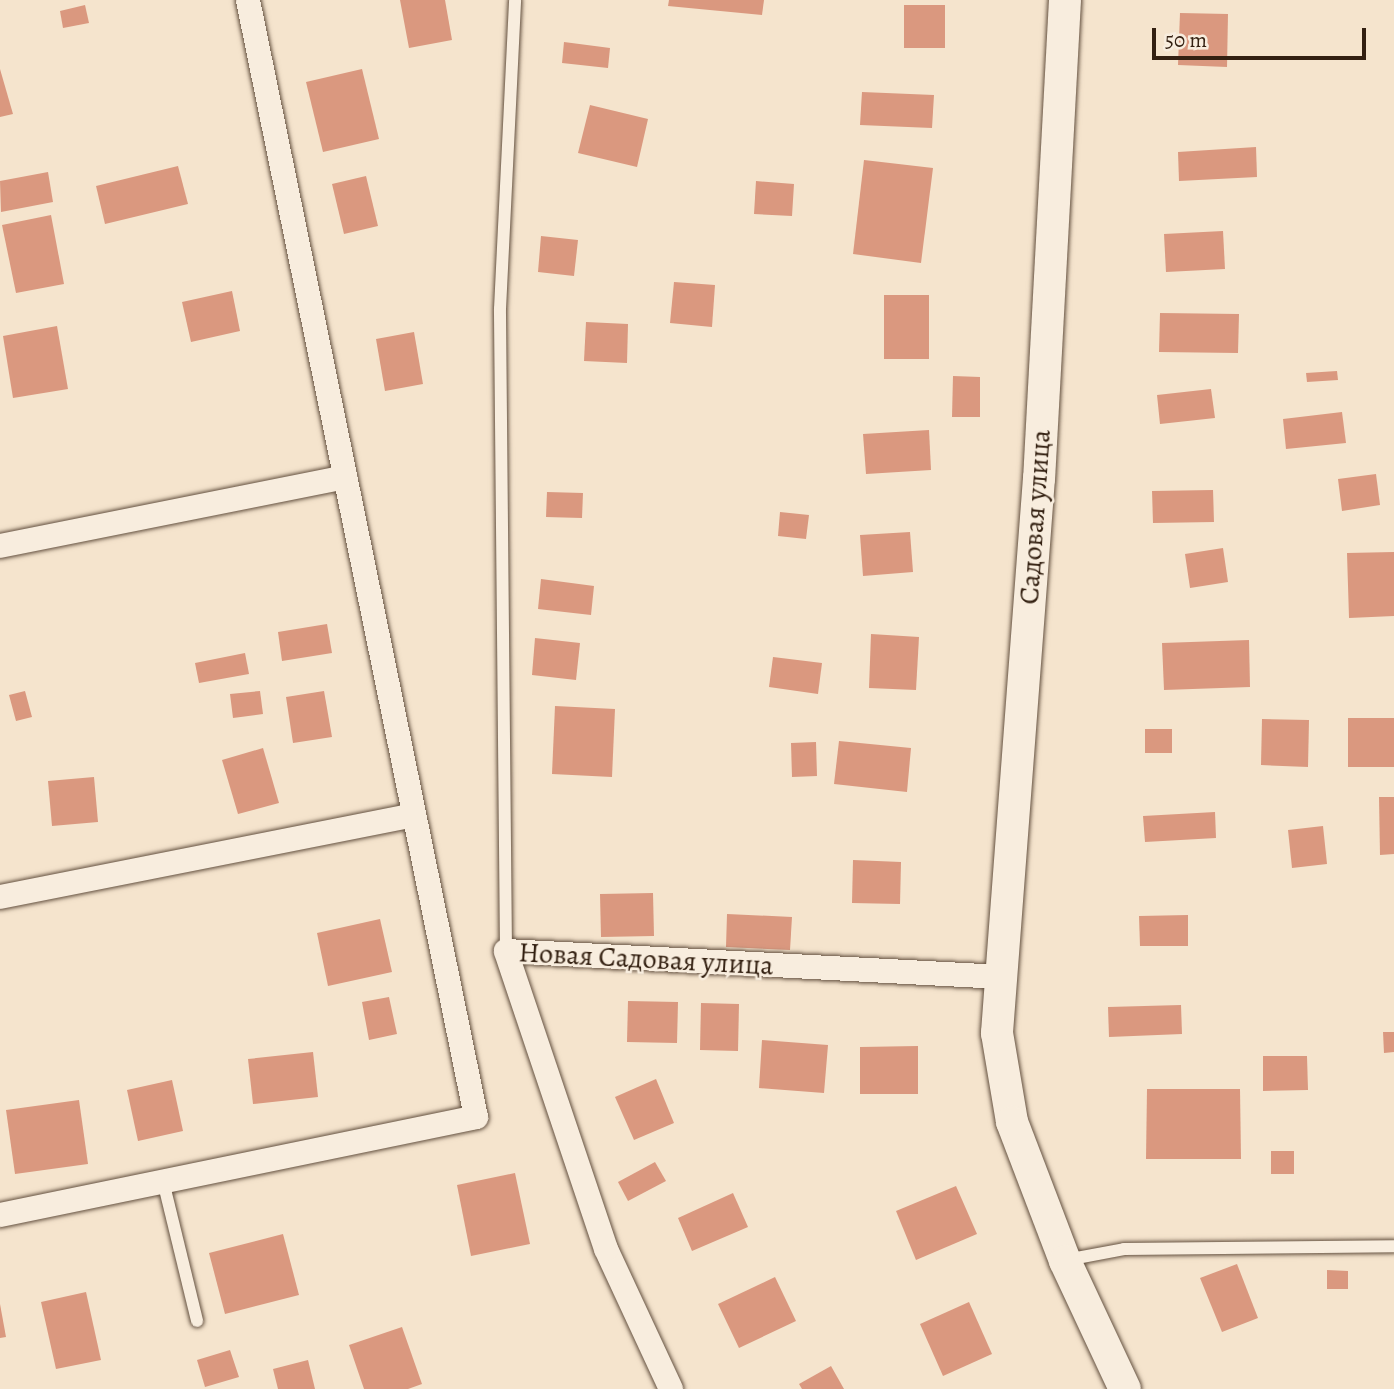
<!DOCTYPE html>
<meta charset="utf-8">
<style>
body{margin:0}
#map{position:relative;width:1394px;height:1389px;overflow:hidden;background:#f5e4cd;font-family:Alegreya,serif}
div>[style]{position:absolute}
[style*='--x']{left:calc(var(--x)*1px);top:calc(var(--y)*1px);width:calc(var(--w)*1px);rotate:calc(var(--a)*1deg)}
.building>*{inset:0;background:#da987f}
.roads{filter:drop-shadow(0 0 2px #645140) drop-shadow(0 0 2px #645140)}
.service>*{height:12px;margin:-6px;padding:0 6px;transform-origin:6px;border-radius:6px;background:#f8edde}
.minor>*{height:24px;margin:-12px;padding:0 12px;transform-origin:12px;border-radius:12px;background:#f8edde}
.tertiary>*{height:32px;margin:-16px;padding:0 16px;transform-origin:16px;border-radius:16px;background:#f8edde}
span{translate:-50% -50%;white-space:nowrap;text-align:center;line-height:1.15;-webkit-text-stroke:5px #f8edde;paint-order:stroke}
.street-label{font-size:28px;color:#332011}
.scale{position:absolute;left:1152px;top:28px;width:214px;height:32px;box-sizing:border-box;border:4px solid #332011;border-top:0;padding-left:9px;font-size:21px;line-height:24px;white-space:nowrap;color:#332011;-webkit-text-stroke:5px #f8edde;paint-order:stroke}
</style>
<div id="map">
<div class="building">
<div style="clip-path:polygon(400px 0,445px 0,452px 40px,409px 48px)"></div>
<div style="clip-path:polygon(669px 0,764px 0,762px 15px,668px 6px)"></div>
<div style="clip-path:polygon(85px 5px,89px 23px,63px 28px,60px 11px)"></div>
<div style="clip-path:polygon(904px 5px,945px 5px,945px 48px,904px 48px)"></div>
<div style="clip-path:polygon(1180px 13px,1228px 14px,1227px 67px,1178px 65px)"></div>
<div style="clip-path:polygon(564px 42px,610px 48px,608px 68px,562px 63px)"></div>
<div style="clip-path:polygon(0 69px,13px 114px,0 117px)"></div>
<div style="clip-path:polygon(362px 69px,379px 139px,323px 152px,306px 82px)"></div>
<div style="clip-path:polygon(862px 92px,934px 95px,932px 128px,860px 125px)"></div>
<div style="clip-path:polygon(590px 105px,648px 119px,637px 167px,578px 153px)"></div>
<div style="clip-path:polygon(1256px 147px,1257px 177px,1179px 181px,1178px 152px)"></div>
<div style="clip-path:polygon(864px 160px,933px 168px,921px 263px,853px 254px)"></div>
<div style="clip-path:polygon(178px 166px,188px 204px,105px 224px,96px 186px)"></div>
<div style="clip-path:polygon(48px 172px,53px 202px,1px 212px,0 181px)"></div>
<div style="clip-path:polygon(366px 176px,378px 226px,344px 234px,332px 184px)"></div>
<div style="clip-path:polygon(756px 181px,794px 184px,792px 216px,754px 214px)"></div>
<div style="clip-path:polygon(51px 215px,64px 284px,16px 293px,2px 225px)"></div>
<div style="clip-path:polygon(1223px 231px,1225px 269px,1166px 272px,1164px 234px)"></div>
<div style="clip-path:polygon(541px 236px,578px 240px,574px 276px,538px 272px)"></div>
<div style="clip-path:polygon(674px 282px,715px 285px,712px 327px,670px 323px)"></div>
<div style="clip-path:polygon(232px 291px,240px 331px,191px 342px,182px 302px)"></div>
<div style="clip-path:polygon(884px 295px,929px 295px,929px 359px,884px 359px)"></div>
<div style="clip-path:polygon(1160px 313px,1239px 314px,1238px 353px,1159px 352px)"></div>
<div style="clip-path:polygon(586px 322px,628px 324px,627px 363px,584px 361px)"></div>
<div style="clip-path:polygon(57px 326px,68px 389px,13px 398px,3px 336px)"></div>
<div style="clip-path:polygon(414px 332px,423px 384px,385px 391px,376px 339px)"></div>
<div style="clip-path:polygon(1337px 371px,1338px 380px,1307px 382px,1306px 373px)"></div>
<div style="clip-path:polygon(953px 376px,980px 377px,980px 417px,952px 417px)"></div>
<div style="clip-path:polygon(1211px 389px,1215px 418px,1160px 424px,1157px 395px)"></div>
<div style="clip-path:polygon(1342px 412px,1346px 443px,1286px 449px,1283px 419px)"></div>
<div style="clip-path:polygon(929px 430px,931px 470px,866px 474px,863px 434px)"></div>
<div style="clip-path:polygon(1376px 474px,1380px 505px,1342px 511px,1338px 479px)"></div>
<div style="clip-path:polygon(1213px 490px,1214px 522px,1153px 523px,1152px 491px)"></div>
<div style="clip-path:polygon(547px 492px,583px 493px,582px 518px,546px 517px)"></div>
<div style="clip-path:polygon(780px 512px,809px 515px,806px 539px,778px 536px)"></div>
<div style="clip-path:polygon(910px 532px,913px 572px,863px 576px,860px 535px)"></div>
<div style="clip-path:polygon(1223px 548px,1228px 582px,1190px 588px,1185px 554px)"></div>
<div style="clip-path:polygon(1394px 552px,1394px 616px,1349px 618px,1347px 553px)"></div>
<div style="clip-path:polygon(541px 579px,594px 586px,591px 615px,538px 609px)"></div>
<div style="clip-path:polygon(327px 624px,332px 653px,282px 661px,278px 632px)"></div>
<div style="clip-path:polygon(871px 634px,919px 637px,916px 690px,869px 688px)"></div>
<div style="clip-path:polygon(535px 638px,580px 643px,576px 680px,532px 675px)"></div>
<div style="clip-path:polygon(1249px 640px,1250px 687px,1164px 690px,1162px 643px)"></div>
<div style="clip-path:polygon(245px 653px,249px 674px,199px 683px,195px 663px)"></div>
<div style="clip-path:polygon(773px 657px,822px 663px,818px 694px,769px 687px)"></div>
<div style="clip-path:polygon(25px 691px,32px 717px,16px 721px,9px 695px)"></div>
<div style="clip-path:polygon(260px 691px,263px 714px,233px 718px,230px 694px)"></div>
<div style="clip-path:polygon(324px 691px,332px 737px,293px 743px,286px 697px)"></div>
<div style="clip-path:polygon(555px 706px,615px 709px,612px 777px,552px 774px)"></div>
<div style="clip-path:polygon(1348px 718px,1394px 718px,1394px 767px,1348px 767px)"></div>
<div style="clip-path:polygon(1262px 719px,1309px 720px,1308px 767px,1261px 765px)"></div>
<div style="clip-path:polygon(1145px 729px,1172px 729px,1172px 753px,1145px 753px)"></div>
<div style="clip-path:polygon(839px 741px,911px 748px,907px 792px,834px 784px)"></div>
<div style="clip-path:polygon(816px 742px,817px 776px,792px 777px,791px 743px)"></div>
<div style="clip-path:polygon(263px 748px,279px 803px,238px 814px,222px 760px)"></div>
<div style="clip-path:polygon(94px 777px,98px 822px,52px 826px,48px 781px)"></div>
<div style="clip-path:polygon(1379px 797px,1394px 797px,1394px 854px,1380px 855px)"></div>
<div style="clip-path:polygon(1215px 812px,1216px 838px,1145px 842px,1143px 816px)"></div>
<div style="clip-path:polygon(1323px 826px,1327px 864px,1292px 868px,1288px 830px)"></div>
<div style="clip-path:polygon(853px 860px,901px 862px,900px 904px,852px 903px)"></div>
<div style="clip-path:polygon(653px 893px,654px 936px,601px 937px,600px 894px)"></div>
<div style="clip-path:polygon(727px 914px,792px 917px,790px 950px,726px 947px)"></div>
<div style="clip-path:polygon(1188px 915px,1188px 946px,1140px 946px,1139px 916px)"></div>
<div style="clip-path:polygon(380px 919px,392px 972px,328px 986px,317px 933px)"></div>
<div style="clip-path:polygon(389px 997px,397px 1034px,369px 1040px,362px 1002px)"></div>
<div style="clip-path:polygon(628px 1001px,678px 1002px,677px 1043px,627px 1042px)"></div>
<div style="clip-path:polygon(701px 1003px,739px 1004px,738px 1051px,700px 1050px)"></div>
<div style="clip-path:polygon(1181px 1005px,1182px 1034px,1109px 1037px,1108px 1007px)"></div>
<div style="clip-path:polygon(1383px 1032px,1394px 1032px,1394px 1052px,1384px 1053px)"></div>
<div style="clip-path:polygon(762px 1040px,828px 1045px,824px 1093px,759px 1088px)"></div>
<div style="clip-path:polygon(918px 1046px,918px 1094px,860px 1094px,860px 1047px)"></div>
<div style="clip-path:polygon(313px 1052px,318px 1097px,253px 1104px,248px 1059px)"></div>
<div style="clip-path:polygon(1263px 1056px,1307px 1056px,1308px 1090px,1263px 1091px)"></div>
<div style="clip-path:polygon(656px 1079px,674px 1123px,634px 1140px,615px 1097px)"></div>
<div style="clip-path:polygon(172px 1080px,183px 1131px,138px 1141px,127px 1090px)"></div>
<div style="clip-path:polygon(1147px 1089px,1240px 1089px,1241px 1159px,1146px 1159px)"></div>
<div style="clip-path:polygon(79px 1100px,88px 1164px,15px 1174px,6px 1110px)"></div>
<div style="clip-path:polygon(1271px 1151px,1294px 1151px,1294px 1174px,1271px 1174px)"></div>
<div style="clip-path:polygon(655px 1162px,666px 1181px,628px 1201px,618px 1182px)"></div>
<div style="clip-path:polygon(515px 1173px,530px 1244px,471px 1256px,457px 1185px)"></div>
<div style="clip-path:polygon(956px 1186px,977px 1234px,916px 1260px,896px 1211px)"></div>
<div style="clip-path:polygon(733px 1193px,748px 1227px,692px 1251px,678px 1218px)"></div>
<div style="clip-path:polygon(283px 1234px,299px 1295px,225px 1314px,209px 1253px)"></div>
<div style="clip-path:polygon(1237px 1264px,1258px 1318px,1222px 1332px,1200px 1278px)"></div>
<div style="clip-path:polygon(1327px 1270px,1348px 1271px,1348px 1289px,1327px 1289px)"></div>
<div style="clip-path:polygon(775px 1277px,796px 1321px,739px 1348px,718px 1304px)"></div>
<div style="clip-path:polygon(86px 1292px,101px 1360px,56px 1369px,41px 1302px)"></div>
<div style="clip-path:polygon(969px 1302px,992px 1354px,943px 1376px,920px 1324px)"></div>
<div style="clip-path:polygon(0 1304px,6px 1337px,0 1338px)"></div>
<div style="clip-path:polygon(402px 1327px,422px 1384px,408px 1389px,364px 1389px,349px 1345px)"></div>
<div style="clip-path:polygon(230px 1350px,239px 1377px,205px 1387px,197px 1360px)"></div>
<div style="clip-path:polygon(308px 1360px,315px 1389px,278px 1389px,273px 1369px)"></div>
<div style="clip-path:polygon(831px 1366px,844px 1389px,802px 1389px,799px 1384px)"></div>
</div>
<div class="roads">
<div class="service">
<div style="--x:506;--y:951;--w:642;--a:-90.54"></div>
<div style="--x:500;--y:309;--w:309;--a:-87.2"></div>
<div style="--x:163;--y:1181;--w:144;--a:76.3"></div>
<div style="--x:1066;--y:1260;--w:59;--a:-10.7"></div>
<div style="--x:1124;--y:1249;--w:270;--a:-0.6"></div>
</div>
<div class="minor">
<div style="--x:0;--y:546;--w:352;--a:-11.3"></div>
<div style="--x:0;--y:897;--w:422;--a:-11.2"></div>
<div style="--x:0;--y:1215;--w:486;--a:-11.6"></div>
<div style="--x:476;--y:1117;--w:1140;--a:-101.54"></div>
<div style="--x:671;--y:1389;--w:154;--a:-114.9"></div>
<div style="--x:606;--y:1249;--w:314;--a:-108.6"></div>
<div style="--x:506;--y:951;--w:496;--a:3"></div>
</div>
<div class="tertiary">
<div style="--x:1065;--y:0;--w:479;--a:93.1"></div>
<div style="--x:1039;--y:478;--w:557;--a:94.33"></div>
<div style="--x:997;--y:1033;--w:90;--a:80.4"></div>
<div style="--x:1012;--y:1122;--w:149;--a:69.1"></div>
<div style="--x:1065;--y:1261;--w:141;--a:64.9"></div>
</div>
</div>
<div class="street-label">
<span style="left:1035px;top:517px;rotate:-86deg">Садовая улица</span>
<span style="left:646px;top:959px;rotate:3deg">Новая Садовая улица</span>
</div>
<div class="scale">50 m</div>
</div>
